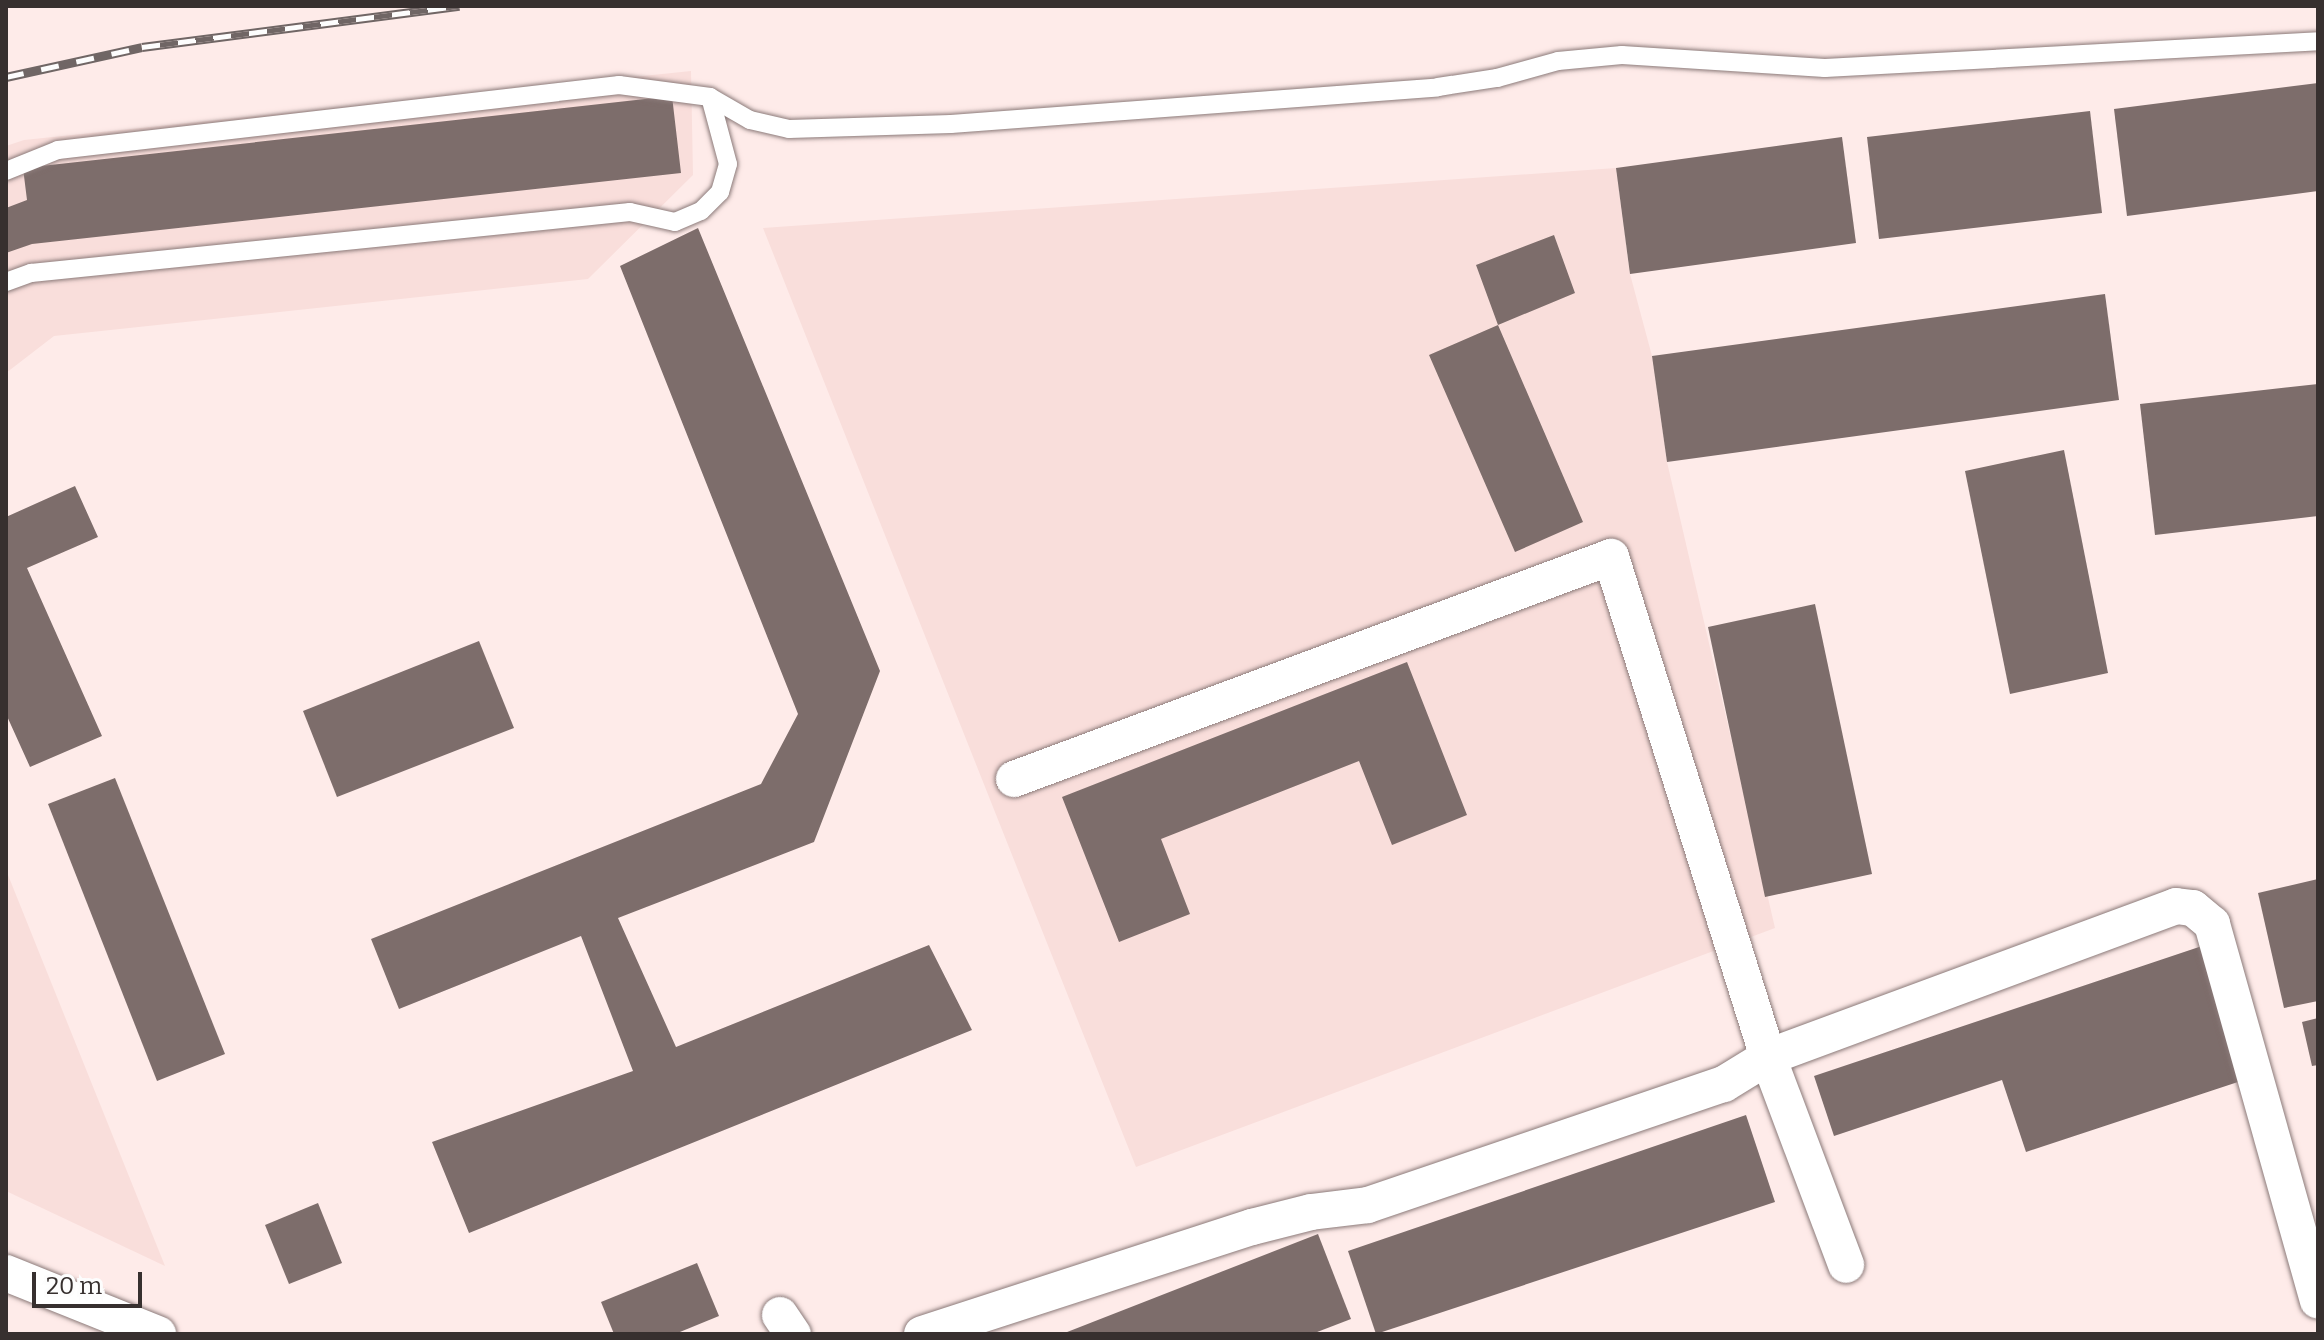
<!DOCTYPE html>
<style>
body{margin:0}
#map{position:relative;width:2324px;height:1340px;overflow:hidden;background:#feebe9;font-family:Bitter,serif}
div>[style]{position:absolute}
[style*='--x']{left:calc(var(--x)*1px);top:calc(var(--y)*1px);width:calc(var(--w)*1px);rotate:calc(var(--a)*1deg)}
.built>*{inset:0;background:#f9dedb}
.building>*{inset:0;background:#7d6d6b}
.roads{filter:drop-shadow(0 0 2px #8b7a79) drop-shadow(0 0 2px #8b7a79)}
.service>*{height:18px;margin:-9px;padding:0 9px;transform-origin:9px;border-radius:9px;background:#fff}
.minor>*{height:36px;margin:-18px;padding:0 18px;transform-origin:18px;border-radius:18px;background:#fff}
.rail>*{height:9px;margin-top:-4.5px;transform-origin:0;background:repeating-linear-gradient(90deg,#fdfdfd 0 18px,#706665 0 36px);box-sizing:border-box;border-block:2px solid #706665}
span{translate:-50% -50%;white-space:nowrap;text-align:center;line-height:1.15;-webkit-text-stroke:8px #fdfdfd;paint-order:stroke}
.frame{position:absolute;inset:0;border:8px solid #37302f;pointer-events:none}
.scale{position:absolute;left:32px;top:1272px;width:110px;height:36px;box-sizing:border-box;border:4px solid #37302f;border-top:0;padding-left:10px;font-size:24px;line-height:28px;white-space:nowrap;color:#37302f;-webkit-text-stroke:6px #fdfdfd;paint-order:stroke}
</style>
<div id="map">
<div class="built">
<div style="clip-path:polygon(691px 71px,693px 175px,588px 279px,54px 336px,6px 373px,6px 146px,24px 140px)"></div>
<div style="clip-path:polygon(1616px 168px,1630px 274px,1652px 356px,1667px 462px,1775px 928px,1136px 1167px,763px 228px)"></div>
<div style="clip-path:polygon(6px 870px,165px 1266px,6px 1191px)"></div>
</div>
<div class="building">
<div style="clip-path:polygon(2318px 83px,2318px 191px,2127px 216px,2114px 109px)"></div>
<div style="clip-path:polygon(672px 96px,681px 173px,32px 244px,6px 253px,6px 208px,27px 200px,23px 168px)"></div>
<div style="clip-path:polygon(2090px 111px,2102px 213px,1879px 239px,1867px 137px)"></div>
<div style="clip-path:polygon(1842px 137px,1856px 243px,1630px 274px,1616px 168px)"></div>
<div style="clip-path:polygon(698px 228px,880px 671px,814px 842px,618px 918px,676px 1047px,929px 945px,972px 1030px,469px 1233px,432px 1142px,633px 1071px,581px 936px,399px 1009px,371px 939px,761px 784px,798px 714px,620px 266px)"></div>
<div style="clip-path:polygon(1554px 235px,1575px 293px,1498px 325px,1583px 522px,1515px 552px,1429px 355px,1498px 325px,1476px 265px)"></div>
<div style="clip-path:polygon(2105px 294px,2119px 400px,1667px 462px,1652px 356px)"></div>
<div style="clip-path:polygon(2318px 384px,2318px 516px,2155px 535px,2140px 404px)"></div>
<div style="clip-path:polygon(2064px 450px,2108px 673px,2010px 694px,1965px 471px)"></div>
<div style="clip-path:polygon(75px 486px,98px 537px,27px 568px,102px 736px,30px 767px,6px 714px,6px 517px)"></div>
<div style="clip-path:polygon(1815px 604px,1872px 874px,1765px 897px,1708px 627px)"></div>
<div style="clip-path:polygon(479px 641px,514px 728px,337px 797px,303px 711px)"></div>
<div style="clip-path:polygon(1407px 662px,1467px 815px,1392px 845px,1359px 761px,1161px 839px,1190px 914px,1119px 942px,1062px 797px)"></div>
<div style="clip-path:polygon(115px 778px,225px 1054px,157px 1081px,48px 804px)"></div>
<div style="clip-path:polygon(2318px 879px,2318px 1001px,2284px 1008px,2258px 893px)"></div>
<div style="clip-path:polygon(2202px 946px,2247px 1079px,2026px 1152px,2002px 1080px,1834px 1136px,1814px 1076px)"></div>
<div style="clip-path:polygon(2318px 1018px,2318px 1065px,2312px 1066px,2302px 1022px)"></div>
<div style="clip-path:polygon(1746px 1115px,1775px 1202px,1376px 1334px,1348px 1251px)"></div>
<div style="clip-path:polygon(318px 1203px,342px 1263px,289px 1284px,265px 1225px)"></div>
<div style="clip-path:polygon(1318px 1234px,1351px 1319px,1312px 1334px,1062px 1334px)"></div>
<div style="clip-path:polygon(697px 1263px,719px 1316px,675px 1334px,614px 1334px,601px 1302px)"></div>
</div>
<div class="roads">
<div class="service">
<div style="--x:6;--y:171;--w:56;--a:-22"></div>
<div style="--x:58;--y:150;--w:565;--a:-6.61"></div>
<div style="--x:619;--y:85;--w:92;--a:7.5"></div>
<div style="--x:710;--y:97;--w:46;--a:29.9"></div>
<div style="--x:750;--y:120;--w:40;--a:13"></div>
<div style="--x:789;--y:129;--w:162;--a:-1.8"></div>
<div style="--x:951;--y:124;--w:488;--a:-4.3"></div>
<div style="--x:1438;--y:87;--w:60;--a:-8.7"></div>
<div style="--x:1497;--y:78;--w:63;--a:-15.6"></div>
<div style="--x:1558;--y:61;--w:64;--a:-5.4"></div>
<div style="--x:1622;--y:55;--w:203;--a:3.7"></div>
<div style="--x:1825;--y:68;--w:494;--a:-3.1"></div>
<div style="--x:6;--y:282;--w:27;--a:-20"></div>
<div style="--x:31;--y:273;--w:602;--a:-5.81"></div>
<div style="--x:630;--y:212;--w:46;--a:12.5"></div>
<div style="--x:675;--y:222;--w:28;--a:-23"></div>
<div style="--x:701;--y:211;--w:27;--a:-45"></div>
<div style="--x:720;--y:192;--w:29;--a:-74"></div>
<div style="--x:728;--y:164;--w:69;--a:-105"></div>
</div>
<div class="minor">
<div style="--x:1014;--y:779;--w:637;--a:-20.4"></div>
<div style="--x:1611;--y:557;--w:524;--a:72.57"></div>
<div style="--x:1768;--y:1057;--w:222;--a:69.4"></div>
<div style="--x:6;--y:1273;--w:164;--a:21.9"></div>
<div style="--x:780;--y:1315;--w:23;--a:56"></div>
<div style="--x:922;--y:1334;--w:347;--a:-18"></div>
<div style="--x:1252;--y:1227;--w:61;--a:-14.3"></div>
<div style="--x:1311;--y:1212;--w:57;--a:-7"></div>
<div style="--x:1368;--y:1205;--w:376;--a:-18.8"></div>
<div style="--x:1724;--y:1084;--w:52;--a:-31.5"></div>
<div style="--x:1768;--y:1057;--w:435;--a:-20.3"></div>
<div style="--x:2176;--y:906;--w:17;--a:7"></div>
<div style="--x:2193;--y:908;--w:25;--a:40"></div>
<div style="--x:2212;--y:924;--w:391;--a:74.3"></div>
</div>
</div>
<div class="rail">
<div style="--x:6;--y:77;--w:139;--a:-12.4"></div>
<div style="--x:142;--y:47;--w:320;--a:-7.4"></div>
</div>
<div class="frame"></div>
<div class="scale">20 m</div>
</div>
